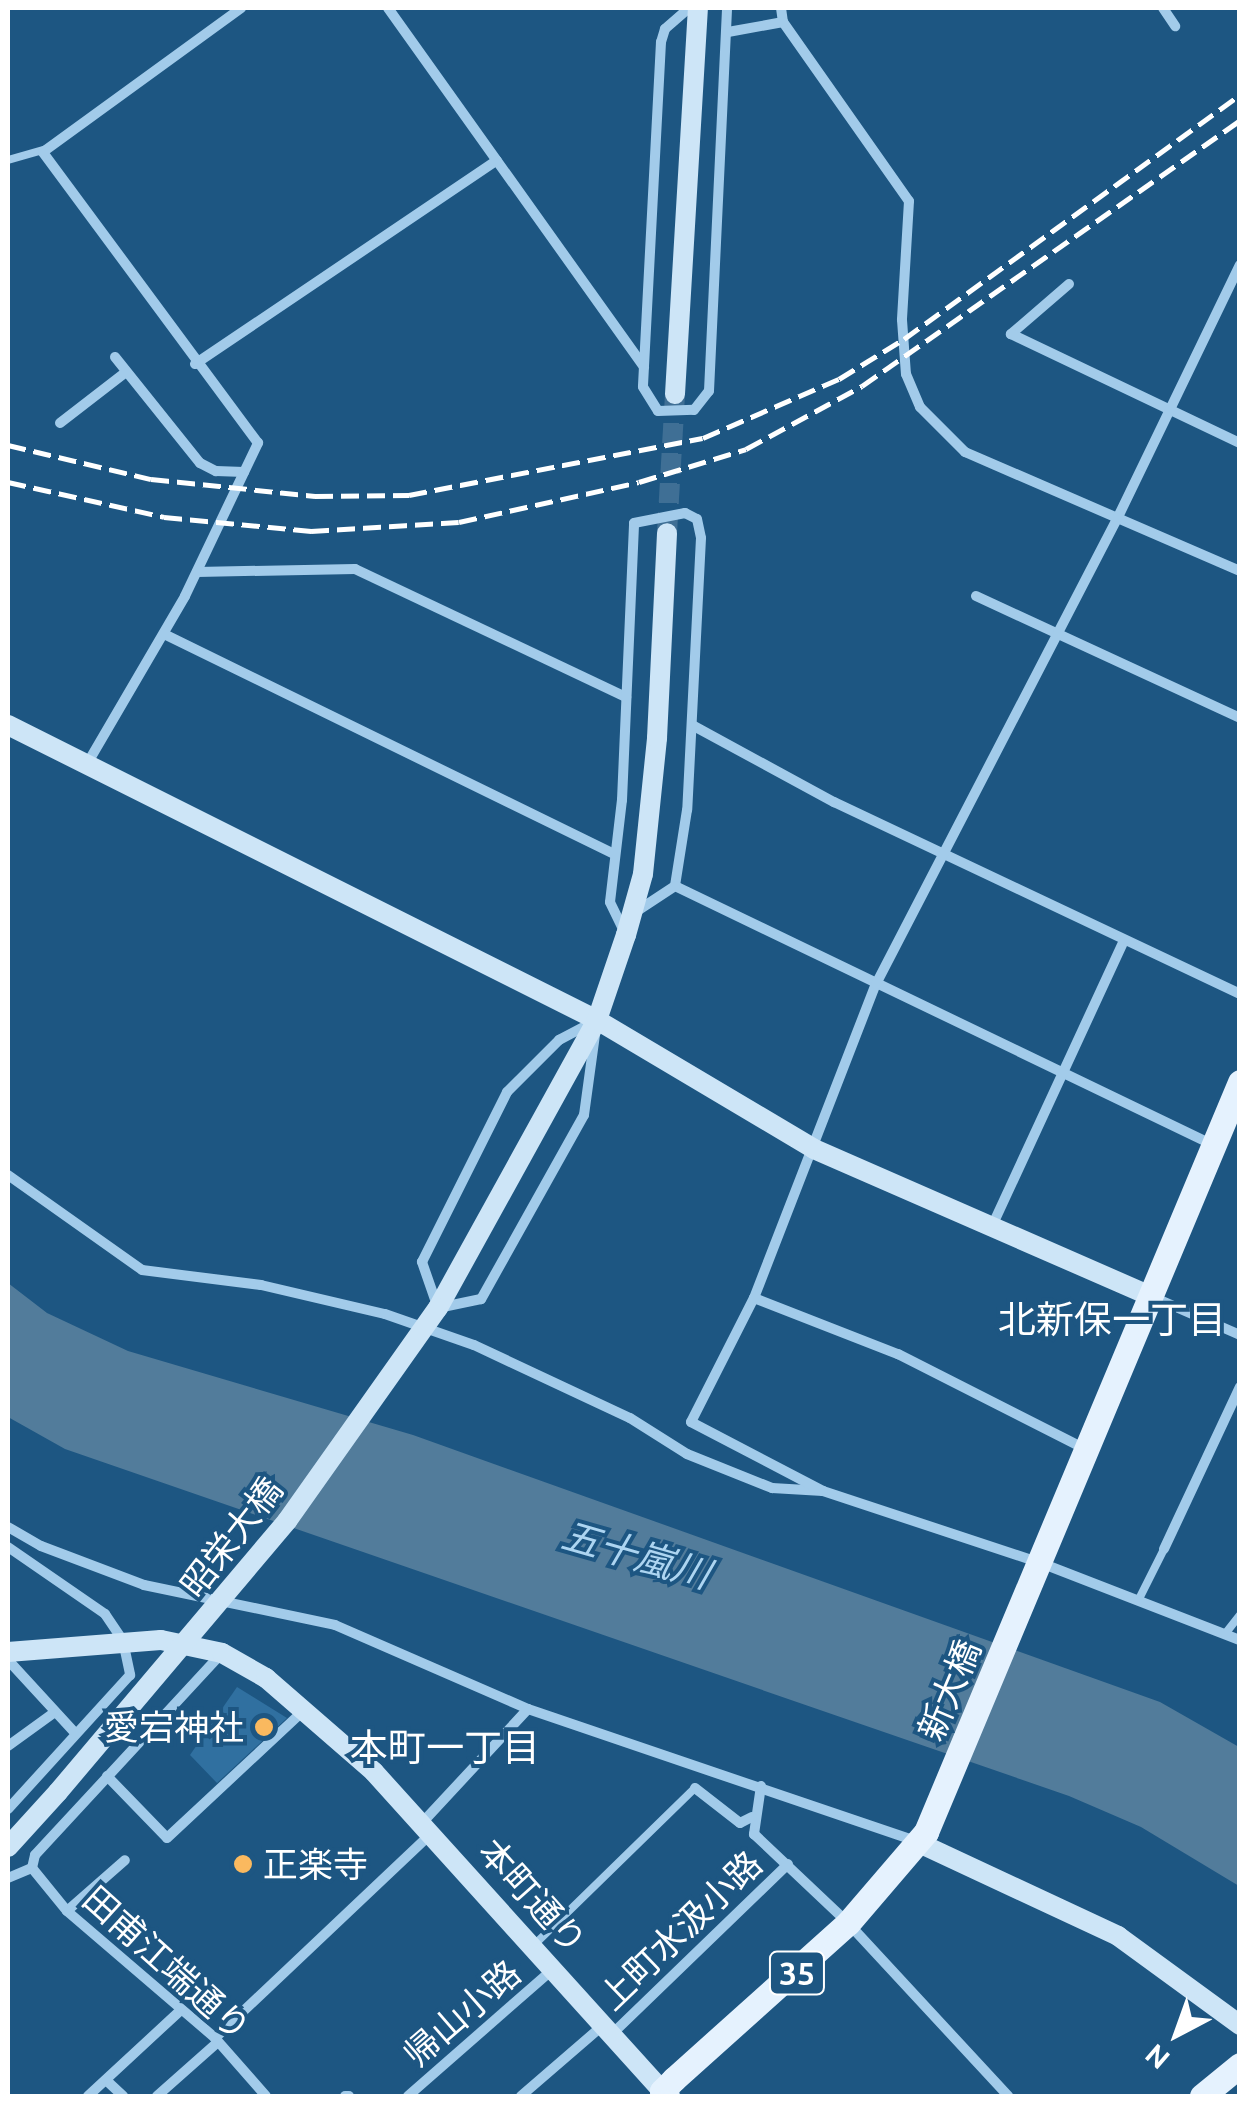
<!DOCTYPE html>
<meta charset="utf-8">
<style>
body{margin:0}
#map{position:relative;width:1247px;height:2104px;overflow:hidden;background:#1d5682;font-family:Ubuntu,"Noto Sans JP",sans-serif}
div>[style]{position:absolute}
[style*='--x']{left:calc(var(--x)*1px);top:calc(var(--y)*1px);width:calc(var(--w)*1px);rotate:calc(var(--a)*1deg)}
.green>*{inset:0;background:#3070a0}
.water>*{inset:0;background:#527c9b}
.secondary-tunnel>*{height:20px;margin-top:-10px;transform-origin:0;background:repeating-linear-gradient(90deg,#3f6f95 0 20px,transparent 0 30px)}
.lane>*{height:8px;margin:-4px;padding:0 4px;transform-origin:4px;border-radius:4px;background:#a2cbea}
.street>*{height:10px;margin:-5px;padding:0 5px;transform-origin:5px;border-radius:5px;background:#a2cbea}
.secondary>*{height:20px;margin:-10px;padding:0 10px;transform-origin:10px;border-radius:10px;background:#cde5f7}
.primary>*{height:25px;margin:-12.5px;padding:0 12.5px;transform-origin:12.5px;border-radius:12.5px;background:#e5f2fe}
.rail>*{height:5px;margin-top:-2.5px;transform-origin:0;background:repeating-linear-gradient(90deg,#fff 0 18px,transparent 0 26px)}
.secondary-bridge>*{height:20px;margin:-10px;padding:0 10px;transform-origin:10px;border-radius:10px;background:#cde5f7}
.dots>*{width:28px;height:28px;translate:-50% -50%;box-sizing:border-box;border:5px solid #1d5682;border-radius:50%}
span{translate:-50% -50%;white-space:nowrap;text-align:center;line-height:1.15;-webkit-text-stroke:8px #1d5682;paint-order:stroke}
.shield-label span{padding:2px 8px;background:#1d5682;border:2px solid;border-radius:8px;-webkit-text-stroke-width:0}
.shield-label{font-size:32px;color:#fff;font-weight:700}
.street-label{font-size:35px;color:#fff}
.poi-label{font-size:35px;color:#fff}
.right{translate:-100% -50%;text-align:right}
.left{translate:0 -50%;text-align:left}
.neighbourhood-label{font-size:38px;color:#fff}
.water-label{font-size:38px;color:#add5f1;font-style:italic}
.frame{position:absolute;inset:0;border:10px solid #fff;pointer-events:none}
.north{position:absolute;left:1127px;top:1984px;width:100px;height:100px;-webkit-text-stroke:8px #1d5682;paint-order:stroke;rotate:221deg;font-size:28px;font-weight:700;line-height:40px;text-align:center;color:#fff}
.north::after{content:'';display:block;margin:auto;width:35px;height:45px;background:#fff;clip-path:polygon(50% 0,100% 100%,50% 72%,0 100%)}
</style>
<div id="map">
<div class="green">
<div style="clip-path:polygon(237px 1687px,287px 1718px,217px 1783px,190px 1755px)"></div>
</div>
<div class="water">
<div style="clip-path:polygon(8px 1283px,47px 1313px,128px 1351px,413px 1435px,1160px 1702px,1239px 1747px,1239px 1886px,1141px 1827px,1069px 1796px,65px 1449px,8px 1417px)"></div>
</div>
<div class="secondary-tunnel">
<div style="--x:667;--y:533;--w:139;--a:-86.7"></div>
</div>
<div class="lane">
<div style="--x:8;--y:160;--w:40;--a:-16"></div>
<div style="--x:1139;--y:1599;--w:56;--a:-63.4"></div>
<div style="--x:1225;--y:1634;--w:24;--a:-52"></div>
<div style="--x:532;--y:1947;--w:228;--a:-44.3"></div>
</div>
<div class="street">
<div style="--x:388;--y:8;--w:441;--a:54.5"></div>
<div style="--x:689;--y:8;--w:32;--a:139"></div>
<div style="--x:665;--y:29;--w:14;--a:107"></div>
<div style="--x:661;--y:42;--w:345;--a:93"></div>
<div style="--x:643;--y:387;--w:28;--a:58"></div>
<div style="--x:658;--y:411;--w:36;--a:-2"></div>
<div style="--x:694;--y:410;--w:24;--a:-52"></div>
<div style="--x:709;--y:391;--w:383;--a:-87.3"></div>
<div style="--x:781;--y:8;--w:14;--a:82"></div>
<div style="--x:783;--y:22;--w:219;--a:54.9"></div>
<div style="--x:909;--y:201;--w:119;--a:93.4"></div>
<div style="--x:902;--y:320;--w:54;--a:85.8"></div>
<div style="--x:906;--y:374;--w:36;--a:67"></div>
<div style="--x:920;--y:407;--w:64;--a:45"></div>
<div style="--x:965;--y:452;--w:300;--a:23.4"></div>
<div style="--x:1163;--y:8;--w:22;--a:56"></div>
<div style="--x:728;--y:32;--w:56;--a:-10.3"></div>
<div style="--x:1069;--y:284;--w:77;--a:139.2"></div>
<div style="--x:1011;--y:334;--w:254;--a:25.5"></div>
<div style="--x:115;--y:357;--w:136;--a:51.3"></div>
<div style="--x:200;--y:463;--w:18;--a:27"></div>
<div style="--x:216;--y:471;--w:28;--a:2"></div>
<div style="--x:195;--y:364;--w:364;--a:-34"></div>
<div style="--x:60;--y:423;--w:83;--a:-37.7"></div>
<div style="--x:197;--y:572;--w:158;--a:-1.1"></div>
<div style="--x:355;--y:569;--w:300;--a:25.3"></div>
<div style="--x:976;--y:596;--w:291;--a:24.8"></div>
<div style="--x:164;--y:634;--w:501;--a:26.05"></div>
<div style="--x:692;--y:725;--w:162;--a:28.5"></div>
<div style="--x:834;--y:802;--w:449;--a:25.3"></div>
<div style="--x:87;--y:764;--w:194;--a:-59.7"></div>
<div style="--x:185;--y:596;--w:170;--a:-64.5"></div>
<div style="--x:258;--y:443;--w:362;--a:-126.5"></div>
<div style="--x:43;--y:152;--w:245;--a:-36"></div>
<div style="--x:675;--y:886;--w:595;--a:25.7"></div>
<div style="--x:624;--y:931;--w:32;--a:-116"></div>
<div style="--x:610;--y:902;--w:103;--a:-83.3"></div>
<div style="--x:622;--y:800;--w:277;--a:-87.5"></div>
<div style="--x:634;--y:523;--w:52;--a:-11.1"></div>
<div style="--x:685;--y:513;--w:13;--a:27"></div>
<div style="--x:697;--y:519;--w:19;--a:78"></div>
<div style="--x:701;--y:538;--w:272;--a:92.9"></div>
<div style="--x:687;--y:810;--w:77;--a:99"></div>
<div style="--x:675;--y:886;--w:45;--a:146.7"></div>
<div style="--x:597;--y:1020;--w:96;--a:97.8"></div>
<div style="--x:584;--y:1115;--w:211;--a:119.2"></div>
<div style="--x:481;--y:1299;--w:44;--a:168.2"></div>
<div style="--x:438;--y:1308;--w:49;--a:-109.2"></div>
<div style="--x:422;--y:1262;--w:190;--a:-63.4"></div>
<div style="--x:507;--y:1092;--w:74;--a:-45"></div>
<div style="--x:559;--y:1040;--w:43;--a:-27.8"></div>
<div style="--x:8;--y:1175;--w:164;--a:35.3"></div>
<div style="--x:142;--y:1270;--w:120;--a:7.2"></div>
<div style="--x:261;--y:1285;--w:127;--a:13.2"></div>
<div style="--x:385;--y:1314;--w:94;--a:19.2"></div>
<div style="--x:474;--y:1345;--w:172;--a:25.1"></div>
<div style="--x:630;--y:1418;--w:67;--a:32.3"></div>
<div style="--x:687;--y:1454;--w:92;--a:21.8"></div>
<div style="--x:772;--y:1488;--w:51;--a:3.4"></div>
<div style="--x:823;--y:1491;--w:230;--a:18.3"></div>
<div style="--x:1041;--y:1563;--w:213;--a:21.2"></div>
<div style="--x:993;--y:1224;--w:313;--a:-65.2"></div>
<div style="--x:1153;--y:1297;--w:95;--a:23.6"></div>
<div style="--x:754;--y:1298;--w:155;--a:21.3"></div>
<div style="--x:898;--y:1354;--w:210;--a:26.9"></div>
<div style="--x:823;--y:1491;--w:149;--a:-152.4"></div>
<div style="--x:691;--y:1422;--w:139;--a:-63.1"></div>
<div style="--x:754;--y:1298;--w:337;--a:-68.8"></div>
<div style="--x:876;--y:984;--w:526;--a:-62.61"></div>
<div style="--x:1118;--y:517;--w:280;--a:-64.2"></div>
<div style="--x:8;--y:1527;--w:38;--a:30"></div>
<div style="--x:41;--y:1546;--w:110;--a:20.7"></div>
<div style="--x:144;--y:1585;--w:195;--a:11.8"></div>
<div style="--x:335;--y:1625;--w:210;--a:23.5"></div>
<div style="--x:528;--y:1709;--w:409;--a:18.8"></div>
<div style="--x:8;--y:1547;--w:118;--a:34.6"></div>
<div style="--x:105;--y:1614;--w:32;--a:56"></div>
<div style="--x:123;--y:1641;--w:35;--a:78"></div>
<div style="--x:130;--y:1675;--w:181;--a:132.3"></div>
<div style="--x:1164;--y:1549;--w:179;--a:-64.9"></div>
<div style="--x:8;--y:1660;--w:100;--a:47.4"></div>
<div style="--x:8;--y:1746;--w:58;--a:-35.9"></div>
<div style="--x:107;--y:1776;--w:86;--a:45.9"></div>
<div style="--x:167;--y:1838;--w:186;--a:-43"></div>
<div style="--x:761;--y:1786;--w:49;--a:98.3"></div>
<div style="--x:754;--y:1834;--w:129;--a:43.4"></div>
<div style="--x:848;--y:1923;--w:236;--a:47.2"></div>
<div style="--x:695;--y:1788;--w:57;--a:37.9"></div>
<div style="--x:740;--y:1823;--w:13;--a:-27"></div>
<div style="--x:421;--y:1824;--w:157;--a:-47.1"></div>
<div style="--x:32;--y:1868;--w:55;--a:50.9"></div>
<div style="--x:67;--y:1911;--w:195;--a:40.6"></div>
<div style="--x:215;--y:2038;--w:77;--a:48.7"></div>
<div style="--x:8;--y:1878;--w:26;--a:-23"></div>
<div style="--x:32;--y:1868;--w:13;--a:-77"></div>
<div style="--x:35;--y:1855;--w:275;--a:-47.2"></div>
<div style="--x:67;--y:1911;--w:77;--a:-41.3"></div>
<div style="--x:611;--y:2035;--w:246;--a:-44"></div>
<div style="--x:215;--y:2038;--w:297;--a:-43.4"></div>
<div style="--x:107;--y:2081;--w:22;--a:43"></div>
<div style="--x:88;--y:2096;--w:127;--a:-42.8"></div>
<div style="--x:157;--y:2096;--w:81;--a:-41.5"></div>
<div style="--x:345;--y:2096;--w:4;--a:0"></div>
<div style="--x:408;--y:2096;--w:191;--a:-41.2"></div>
<div style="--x:521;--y:2096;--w:107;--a:-40.8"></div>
</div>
<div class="secondary">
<div style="--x:675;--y:394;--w:387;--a:-86.6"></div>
<div style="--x:8;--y:725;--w:659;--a:26.6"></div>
<div style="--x:597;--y:1020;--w:252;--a:30.7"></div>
<div style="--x:814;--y:1149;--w:365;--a:23.6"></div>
<div style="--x:438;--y:1308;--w:329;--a:-61.1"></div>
<div style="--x:597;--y:1020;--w:90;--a:-71.2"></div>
<div style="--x:626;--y:935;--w:63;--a:-74.4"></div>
<div style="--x:643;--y:874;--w:137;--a:-84.1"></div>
<div style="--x:657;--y:738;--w:205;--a:-87.2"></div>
<div style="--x:8;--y:1652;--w:153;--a:-4.5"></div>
<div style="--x:161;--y:1640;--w:62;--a:12"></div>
<div style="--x:222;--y:1653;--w:51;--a:29.6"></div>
<div style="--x:266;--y:1678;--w:143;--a:41"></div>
<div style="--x:374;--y:1772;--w:430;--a:47.9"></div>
<div style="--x:919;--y:1843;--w:220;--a:25"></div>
<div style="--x:1118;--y:1936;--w:151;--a:36.1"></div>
<div style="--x:8;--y:1847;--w:74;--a:-47.7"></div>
</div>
<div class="primary">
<div style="--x:667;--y:2096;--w:7;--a:-135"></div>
<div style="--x:662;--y:2091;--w:17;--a:-45"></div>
<div style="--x:674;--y:2079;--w:234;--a:-41.9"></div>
<div style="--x:848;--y:1923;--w:120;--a:-49.4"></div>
<div style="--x:926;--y:1832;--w:813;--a:-67.28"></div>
<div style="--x:1202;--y:2096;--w:49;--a:-39.2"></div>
</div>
<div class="rail">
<div style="--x:8;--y:445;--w:147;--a:13.4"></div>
<div style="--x:151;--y:479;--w:165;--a:5.9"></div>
<div style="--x:315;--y:496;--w:94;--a:-0.6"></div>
<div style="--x:409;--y:495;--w:299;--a:-11"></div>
<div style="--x:703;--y:438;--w:148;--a:-23.5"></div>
<div style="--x:839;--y:379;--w:76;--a:-31.6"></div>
<div style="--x:904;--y:339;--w:415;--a:-36"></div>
<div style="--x:8;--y:482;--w:160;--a:12.6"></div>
<div style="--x:164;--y:517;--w:148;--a:5.4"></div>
<div style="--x:311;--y:531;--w:148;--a:-3.5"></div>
<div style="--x:459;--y:522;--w:184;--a:-12.5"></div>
<div style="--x:639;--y:482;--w:112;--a:-17.1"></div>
<div style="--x:746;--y:449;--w:132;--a:-28.5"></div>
<div style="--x:862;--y:386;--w:462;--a:-35.1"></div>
</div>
<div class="secondary-bridge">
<div style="--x:58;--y:1792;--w:355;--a:-49.8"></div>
<div style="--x:287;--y:1521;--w:261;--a:-54.7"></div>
</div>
<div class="dots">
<div style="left:264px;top:1727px;background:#fab95f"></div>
<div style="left:243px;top:1864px;background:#fab95f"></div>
</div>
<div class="shield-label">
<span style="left:797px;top:1973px">35</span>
</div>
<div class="street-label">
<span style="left:231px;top:1537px;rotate:-52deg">昭栄大橋</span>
<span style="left:949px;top:1690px;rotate:-67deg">新大橋</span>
<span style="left:533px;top:1896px;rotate:48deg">本町通り</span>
<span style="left:680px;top:1930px;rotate:-44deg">上町水汲小路</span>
<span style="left:167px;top:1963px;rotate:42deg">田甫江端通り</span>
<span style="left:462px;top:2013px;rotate:-41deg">帰山小路</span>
</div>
<div class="poi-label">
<span class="right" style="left:244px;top:1727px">愛宕神社</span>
<span class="left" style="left:263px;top:1864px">正楽寺</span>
</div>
<div class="neighbourhood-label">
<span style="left:1112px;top:1320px">北新保一丁目</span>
<span style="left:445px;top:1748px">本町一丁目</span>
</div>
<div class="water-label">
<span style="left:636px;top:1555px;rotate:16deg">五十嵐川</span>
</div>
<div class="frame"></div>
<div class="north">N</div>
</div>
